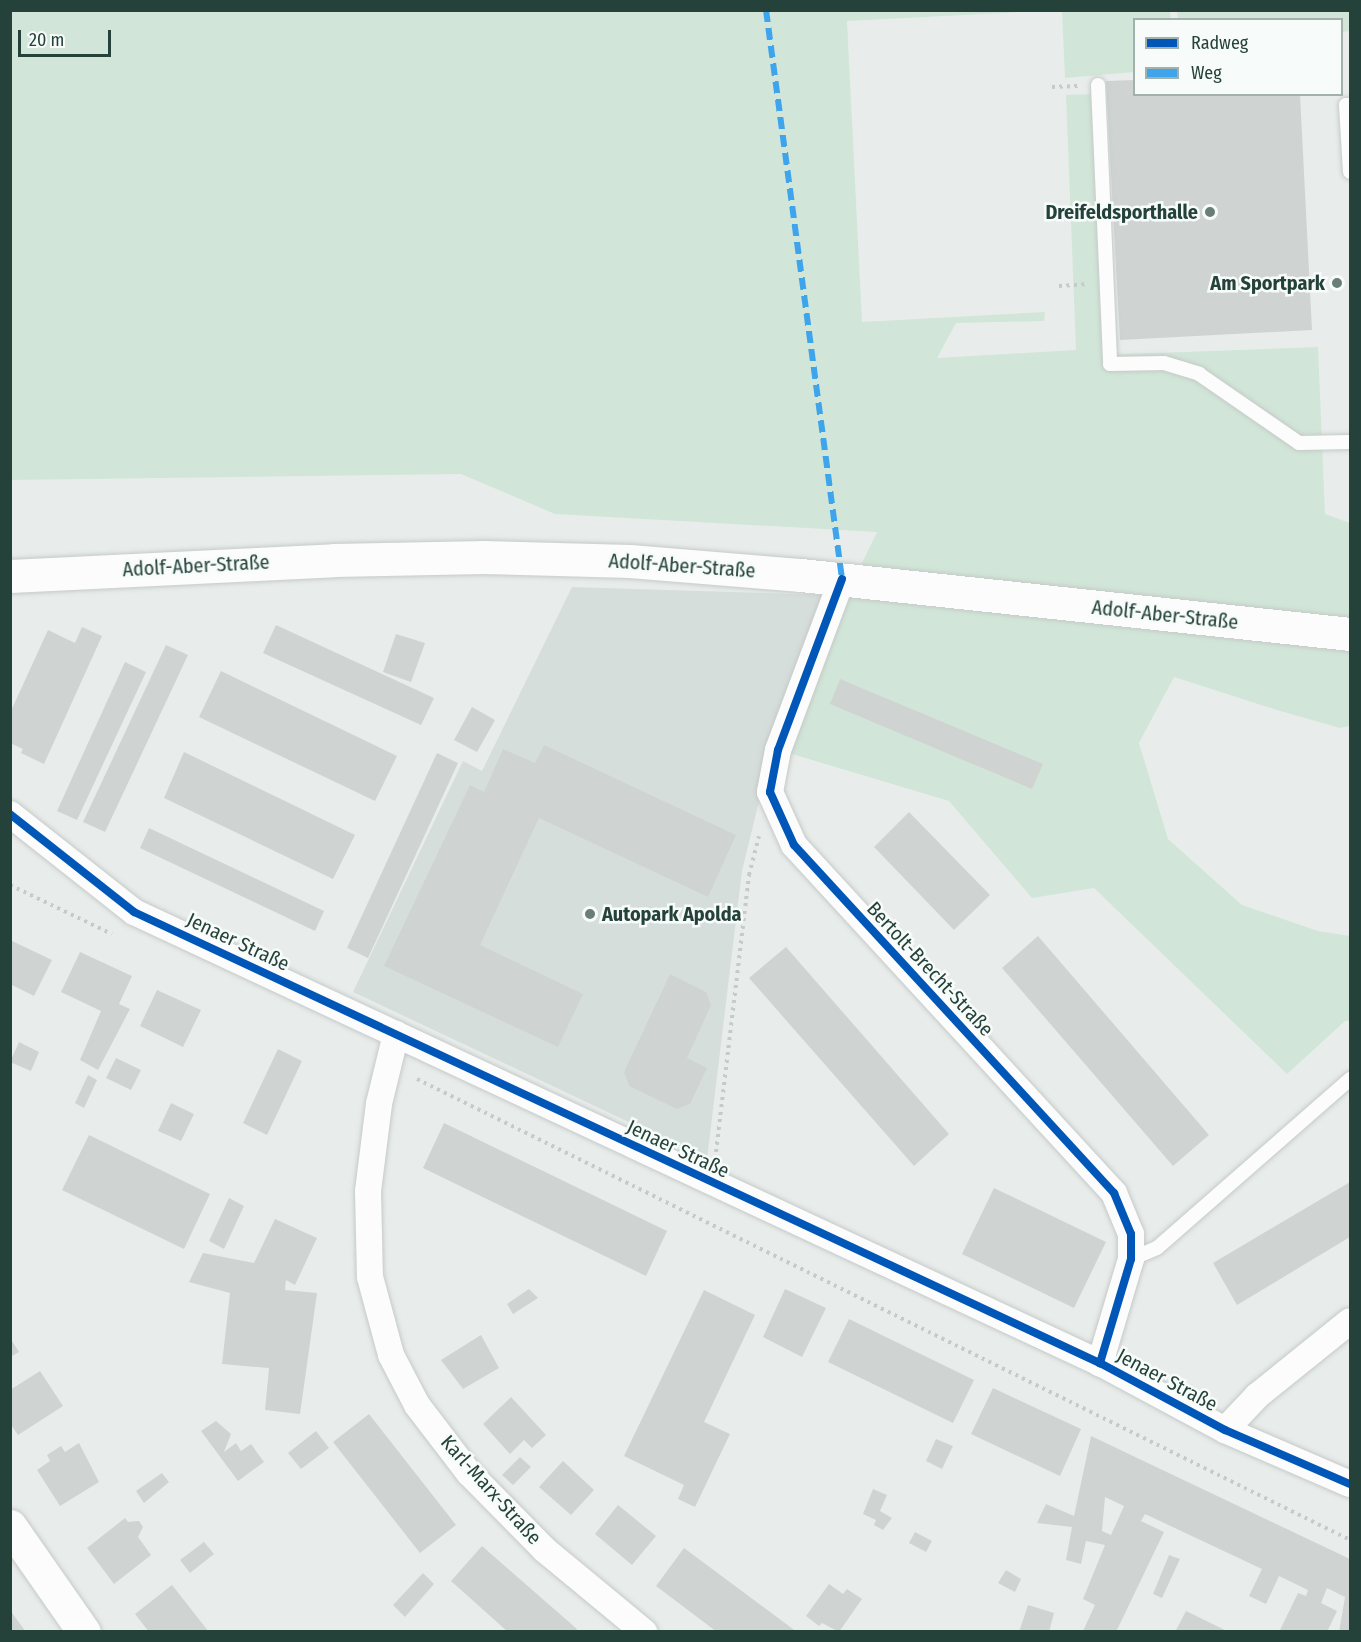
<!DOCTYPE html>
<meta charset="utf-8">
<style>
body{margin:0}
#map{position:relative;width:1361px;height:1642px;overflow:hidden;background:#e8edeb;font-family:"Fira Sans Condensed",sans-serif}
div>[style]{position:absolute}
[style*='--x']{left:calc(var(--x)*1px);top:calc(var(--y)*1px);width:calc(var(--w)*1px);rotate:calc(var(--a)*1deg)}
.built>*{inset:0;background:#d6dedb}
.green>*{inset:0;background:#d1e6d8}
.building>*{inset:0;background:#cfd4d2}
.path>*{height:4px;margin-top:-2px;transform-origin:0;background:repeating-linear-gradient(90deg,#c3ccca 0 3px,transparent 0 7.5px)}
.roads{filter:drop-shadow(0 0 2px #c5cac8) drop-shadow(0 0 2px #c5cac8)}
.lane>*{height:14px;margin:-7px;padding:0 7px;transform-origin:7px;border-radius:7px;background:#fcfcfc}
.street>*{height:26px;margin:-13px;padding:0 13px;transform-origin:13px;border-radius:13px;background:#fcfcfc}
.secondary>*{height:33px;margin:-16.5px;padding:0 16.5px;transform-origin:16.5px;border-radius:16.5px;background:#fcfcfc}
.quiet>*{height:6px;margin-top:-3px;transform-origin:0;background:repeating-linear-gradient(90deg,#3ea4ec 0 12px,transparent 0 18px)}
.cycleway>*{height:8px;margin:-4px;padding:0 4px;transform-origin:4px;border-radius:4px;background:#0057b8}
.dots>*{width:16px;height:16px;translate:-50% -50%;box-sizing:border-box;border:3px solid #f7fbf9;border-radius:50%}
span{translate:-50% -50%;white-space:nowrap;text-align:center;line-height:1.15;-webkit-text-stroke:5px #f7fbf9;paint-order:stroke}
.poi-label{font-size:20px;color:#24423a;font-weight:700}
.right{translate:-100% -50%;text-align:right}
.left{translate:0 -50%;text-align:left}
.street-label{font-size:20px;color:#24423a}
.frame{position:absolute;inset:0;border:12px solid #24423a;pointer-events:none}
.legend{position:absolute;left:1133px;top:18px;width:210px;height:78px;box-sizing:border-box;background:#f7fbf9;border:2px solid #a3b1ad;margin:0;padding:8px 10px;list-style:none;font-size:18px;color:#24423a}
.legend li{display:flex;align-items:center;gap:12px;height:30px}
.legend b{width:30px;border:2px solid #a3b1ad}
.scale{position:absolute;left:18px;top:30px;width:93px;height:27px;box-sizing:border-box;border:3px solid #24423a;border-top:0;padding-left:8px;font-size:18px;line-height:21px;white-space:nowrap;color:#24423a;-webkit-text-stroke:4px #f7fbf9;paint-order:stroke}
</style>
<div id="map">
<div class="built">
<div style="clip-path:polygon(572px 587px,825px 595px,772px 748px,742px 871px,707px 1159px,353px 992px,463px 761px,482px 771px)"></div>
</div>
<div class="green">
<div style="clip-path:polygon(10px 11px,1041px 11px,847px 21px,862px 322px,1045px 312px,1044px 321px,956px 323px,937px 358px,1076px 350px,1066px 95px,1091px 94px,1104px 355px,1318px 347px,1325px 514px,1350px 523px,1350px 726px,1340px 728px,1277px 710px,1174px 677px,1139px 743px,1168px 839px,1242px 905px,1318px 931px,1350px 936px,1350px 1021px,1345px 1021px,1287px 1074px,1094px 888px,1032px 898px,949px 801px,772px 748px,877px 532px,555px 514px,461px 474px,11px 480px)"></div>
<div style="clip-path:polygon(1062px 11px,1170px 11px,1171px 19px,1134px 20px,1134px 72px,1065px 78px)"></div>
<div style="clip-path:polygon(1177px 11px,1350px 11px,1350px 31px,1342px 32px,1342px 20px,1178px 19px)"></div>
</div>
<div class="building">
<div style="clip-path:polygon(1134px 80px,1134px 94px,1300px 94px,1312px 330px,1120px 340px,1106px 81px)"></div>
<div style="clip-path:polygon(276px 625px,434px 698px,421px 725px,263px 653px)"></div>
<div style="clip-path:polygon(82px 627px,102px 636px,44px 764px,21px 753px,23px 749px,10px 743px,10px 713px,48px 630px,75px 643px)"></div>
<div style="clip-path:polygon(396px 634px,425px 643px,411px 682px,383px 672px)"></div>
<div style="clip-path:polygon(166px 645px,188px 655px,105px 832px,83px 822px)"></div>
<div style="clip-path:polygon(125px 662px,146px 672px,77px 820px,57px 811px)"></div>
<div style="clip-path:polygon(221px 671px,397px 756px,375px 801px,199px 717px)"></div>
<div style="clip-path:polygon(840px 679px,1043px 764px,1032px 789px,830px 704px)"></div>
<div style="clip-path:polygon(472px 707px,495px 720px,477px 752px,454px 740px)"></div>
<div style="clip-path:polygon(544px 745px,736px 835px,708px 897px,539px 818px,480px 945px,583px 994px,558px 1047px,384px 966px,470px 785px,484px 792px,503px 749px,535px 763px)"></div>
<div style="clip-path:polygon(184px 752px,355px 835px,333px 879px,164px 798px)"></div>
<div style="clip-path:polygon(437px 753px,458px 763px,368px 958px,347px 948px)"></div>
<div style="clip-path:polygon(909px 812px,990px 895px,954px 930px,874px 847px)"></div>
<div style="clip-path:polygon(149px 828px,324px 911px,315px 931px,140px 848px)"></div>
<div style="clip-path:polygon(1038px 936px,1209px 1135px,1173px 1166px,1002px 968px)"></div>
<div style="clip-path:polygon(10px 940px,52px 960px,34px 996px,10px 984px)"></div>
<div style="clip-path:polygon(786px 947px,949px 1134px,914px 1166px,749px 978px)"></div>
<div style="clip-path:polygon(80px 952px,132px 976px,119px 1004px,130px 1009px,98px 1070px,80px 1060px,101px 1011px,61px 992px)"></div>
<div style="clip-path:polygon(670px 974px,706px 992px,711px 1005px,687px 1058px,707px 1068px,690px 1104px,677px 1109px,629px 1086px,624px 1072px)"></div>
<div style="clip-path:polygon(157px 990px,201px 1010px,183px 1047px,140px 1026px)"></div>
<div style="clip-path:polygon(19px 1042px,39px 1052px,31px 1071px,10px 1062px)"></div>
<div style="clip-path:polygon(278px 1049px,302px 1061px,267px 1135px,243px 1123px)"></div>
<div style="clip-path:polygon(116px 1058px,141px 1070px,131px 1090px,106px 1078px)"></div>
<div style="clip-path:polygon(88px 1075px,97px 1080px,84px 1108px,75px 1103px)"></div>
<div style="clip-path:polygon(171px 1103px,194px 1114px,181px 1141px,158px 1131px)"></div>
<div style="clip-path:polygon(444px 1123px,667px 1231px,646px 1276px,423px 1168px)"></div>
<div style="clip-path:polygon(89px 1135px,210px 1194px,184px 1249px,62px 1190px)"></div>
<div style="clip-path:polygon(1350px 1182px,1350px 1237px,1237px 1305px,1213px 1263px)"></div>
<div style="clip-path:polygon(994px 1188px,1106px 1242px,1074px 1308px,962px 1254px)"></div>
<div style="clip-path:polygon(229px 1198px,244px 1206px,224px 1249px,209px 1241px)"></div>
<div style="clip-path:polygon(275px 1219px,317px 1238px,295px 1285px,286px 1280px,285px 1290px,317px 1293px,300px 1414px,265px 1410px,269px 1368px,222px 1364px,230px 1293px,189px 1282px,203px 1253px,254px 1263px)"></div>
<div style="clip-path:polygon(529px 1289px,538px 1298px,513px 1314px,507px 1304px)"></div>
<div style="clip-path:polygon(785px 1289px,826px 1308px,802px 1357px,763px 1337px)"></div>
<div style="clip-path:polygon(704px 1290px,755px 1315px,704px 1422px,730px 1434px,695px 1507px,678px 1499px,684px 1485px,624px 1456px)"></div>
<div style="clip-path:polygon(849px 1319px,974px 1380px,953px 1423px,828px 1362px)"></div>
<div style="clip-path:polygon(481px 1335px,499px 1368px,463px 1389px,441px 1360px)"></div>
<div style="clip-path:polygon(10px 1338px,19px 1352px,10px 1357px)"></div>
<div style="clip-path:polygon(40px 1371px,63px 1406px,18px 1435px,10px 1423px,10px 1390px)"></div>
<div style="clip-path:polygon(993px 1388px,1081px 1429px,1060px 1476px,971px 1434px)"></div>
<div style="clip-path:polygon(511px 1397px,546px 1435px,532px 1448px,524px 1440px,510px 1454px,483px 1424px)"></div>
<div style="clip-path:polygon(369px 1414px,456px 1525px,420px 1553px,333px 1442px)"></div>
<div style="clip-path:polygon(216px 1421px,231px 1434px,224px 1452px,236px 1443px,241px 1451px,251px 1444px,264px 1462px,238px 1481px,201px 1431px)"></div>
<div style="clip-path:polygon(316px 1431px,329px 1448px,301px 1469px,288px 1453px)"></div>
<div style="clip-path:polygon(evenodd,1091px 1436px,1350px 1559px,1350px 1632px,1339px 1632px,1345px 1597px,1327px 1588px,1321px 1603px,1337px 1611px,1327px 1632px,1280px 1630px,1298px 1593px,1306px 1596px,1308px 1590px,1279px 1576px,1266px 1604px,1249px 1596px,1262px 1569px,1145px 1514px,1141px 1521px,1164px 1532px,1116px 1632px,1083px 1631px,1095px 1605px,1083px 1599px,1105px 1545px,1086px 1541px,1081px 1564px,1066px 1560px,1072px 1527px,1037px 1523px,1046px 1504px,1074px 1516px,1091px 1436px,1105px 1497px,1124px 1506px,1111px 1535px,1102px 1531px,1105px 1497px)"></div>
<div style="clip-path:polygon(936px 1439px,953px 1446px,942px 1469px,926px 1461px)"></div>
<div style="clip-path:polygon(79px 1443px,99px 1482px,60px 1506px,37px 1470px,50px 1461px,47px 1455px,61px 1446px,65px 1452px)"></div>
<div style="clip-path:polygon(520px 1457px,531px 1467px,513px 1485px,502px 1475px)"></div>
<div style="clip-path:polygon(563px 1461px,594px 1490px,571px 1515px,539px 1487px)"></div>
<div style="clip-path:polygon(162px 1473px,169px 1482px,144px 1503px,136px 1491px)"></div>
<div style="clip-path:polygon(873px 1489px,887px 1495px,880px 1511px,892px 1518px,883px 1530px,874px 1525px,876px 1520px,863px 1514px)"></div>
<div style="clip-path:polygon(618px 1505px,656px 1536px,632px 1565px,595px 1534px)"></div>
<div style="clip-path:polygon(125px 1518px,128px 1522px,139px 1521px,143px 1527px,138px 1537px,151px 1555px,114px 1584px,87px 1548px)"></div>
<div style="clip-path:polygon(915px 1532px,932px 1541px,926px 1552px,909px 1543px)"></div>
<div style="clip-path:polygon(204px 1542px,214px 1554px,190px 1573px,180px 1560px)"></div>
<div style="clip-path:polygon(482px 1546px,577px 1629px,575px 1632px,508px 1632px,451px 1581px)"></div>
<div style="clip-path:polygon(684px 1548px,797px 1632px,717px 1632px,656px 1586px)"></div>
<div style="clip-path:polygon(1169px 1555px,1180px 1559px,1162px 1598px,1153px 1594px)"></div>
<div style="clip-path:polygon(1006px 1570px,1021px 1579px,1015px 1592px,998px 1583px)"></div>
<div style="clip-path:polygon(423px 1573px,434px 1584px,405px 1617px,393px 1605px)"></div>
<div style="clip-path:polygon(829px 1584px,843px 1594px,847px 1589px,862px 1599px,839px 1632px,822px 1623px,819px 1626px,806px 1616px)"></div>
<div style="clip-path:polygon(172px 1585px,209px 1632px,149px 1632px,135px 1614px)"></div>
<div style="clip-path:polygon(1028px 1605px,1054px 1613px,1049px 1632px,1019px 1632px)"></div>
<div style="clip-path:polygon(10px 1610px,26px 1632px,10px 1632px)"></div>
<div style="clip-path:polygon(1186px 1611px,1229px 1632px,1175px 1632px)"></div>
</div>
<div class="path">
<div style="--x:1052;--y:87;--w:26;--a:-2"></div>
<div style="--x:1059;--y:286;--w:26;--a:-4"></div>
<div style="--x:10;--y:885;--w:113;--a:25.7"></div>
<div style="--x:417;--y:1079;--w:1041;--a:26.29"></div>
<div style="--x:716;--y:1152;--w:279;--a:-83.2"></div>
<div style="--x:749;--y:875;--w:40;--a:-75.6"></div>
</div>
<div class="roads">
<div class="lane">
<div style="--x:1098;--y:85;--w:279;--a:87.5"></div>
<div style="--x:1110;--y:364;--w:54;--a:-1.1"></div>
<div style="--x:1164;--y:363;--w:37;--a:17"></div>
<div style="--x:1199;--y:374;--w:121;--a:34.6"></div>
<div style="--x:1299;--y:443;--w:51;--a:-1.1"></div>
<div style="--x:1350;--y:105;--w:4;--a:180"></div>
<div style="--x:1346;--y:105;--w:67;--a:86.6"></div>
<div style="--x:1131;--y:1259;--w:28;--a:-23"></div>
<div style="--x:1157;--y:1248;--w:257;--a:-41.2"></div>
</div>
<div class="street">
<div style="--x:842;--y:579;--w:183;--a:110.5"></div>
<div style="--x:778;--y:750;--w:43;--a:100.8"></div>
<div style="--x:770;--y:792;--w:58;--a:65.6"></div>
<div style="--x:794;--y:845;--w:473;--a:47.4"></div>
<div style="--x:1114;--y:1193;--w:44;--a:67.5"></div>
<div style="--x:1131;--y:1234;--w:25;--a:90"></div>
<div style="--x:1131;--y:1259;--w:109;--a:106.6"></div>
<div style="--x:10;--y:814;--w:158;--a:38.3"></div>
<div style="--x:134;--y:912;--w:1066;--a:25.03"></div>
<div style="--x:1100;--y:1363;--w:142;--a:28.2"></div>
<div style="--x:1225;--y:1430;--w:136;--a:23.4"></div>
<div style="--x:396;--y:1034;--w:72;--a:103.7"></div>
<div style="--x:379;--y:1104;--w:88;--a:97.2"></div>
<div style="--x:368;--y:1191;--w:86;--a:88.7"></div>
<div style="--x:370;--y:1277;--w:81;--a:74.9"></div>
<div style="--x:391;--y:1355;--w:56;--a:62.5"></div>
<div style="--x:417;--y:1405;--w:86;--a:52.6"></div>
<div style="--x:469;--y:1473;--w:108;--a:45.4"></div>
<div style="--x:545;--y:1550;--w:129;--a:39.6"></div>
<div style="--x:1225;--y:1430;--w:47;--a:-46.7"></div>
<div style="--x:1257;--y:1396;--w:119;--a:-38.9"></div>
</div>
<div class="secondary">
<div style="--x:10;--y:576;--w:324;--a:-2.8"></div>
<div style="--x:334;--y:560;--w:150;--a:-1.1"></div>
<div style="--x:484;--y:557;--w:146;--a:1.6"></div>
<div style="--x:630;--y:561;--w:172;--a:4.7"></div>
<div style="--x:801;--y:575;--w:552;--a:6.13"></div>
<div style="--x:10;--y:1526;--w:129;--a:55.1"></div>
</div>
</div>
<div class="quiet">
<div style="--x:766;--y:10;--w:574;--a:82.39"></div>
</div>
<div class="cycleway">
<div style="--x:842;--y:579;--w:183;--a:110.5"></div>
<div style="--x:778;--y:750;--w:43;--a:100.8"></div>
<div style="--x:770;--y:792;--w:58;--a:65.6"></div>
<div style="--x:794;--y:845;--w:473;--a:47.4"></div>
<div style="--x:1114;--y:1193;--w:44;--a:67.5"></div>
<div style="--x:1131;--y:1234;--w:25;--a:90"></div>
<div style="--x:1131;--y:1259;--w:109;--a:106.6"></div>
<div style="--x:10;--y:814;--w:158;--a:38.3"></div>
<div style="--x:134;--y:912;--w:1066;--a:25.03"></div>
<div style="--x:1100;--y:1363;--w:142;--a:28.2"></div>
<div style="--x:1225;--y:1430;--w:136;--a:23.4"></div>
</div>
<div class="dots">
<div style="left:1210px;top:212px;background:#697e78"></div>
<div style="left:1337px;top:283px;background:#697e78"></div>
<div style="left:590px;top:914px;background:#697e78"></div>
</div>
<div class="poi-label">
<span class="right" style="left:1198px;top:212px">Dreifeldsporthalle</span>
<span class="right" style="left:1325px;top:283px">Am Sportpark</span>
<span class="left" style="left:602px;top:914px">Autopark Apolda</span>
</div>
<div class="street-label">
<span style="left:196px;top:566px;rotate:-3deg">Adolf-Aber-Straße</span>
<span style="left:682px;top:566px;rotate:4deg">Adolf-Aber-Straße</span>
<span style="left:1165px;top:615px;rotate:6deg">Adolf-Aber-Straße</span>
<span style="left:238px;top:942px;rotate:25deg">Jenaer Straße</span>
<span style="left:930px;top:969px;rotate:47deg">Bertolt-Brecht-Straße</span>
<span style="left:678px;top:1149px;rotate:25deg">Jenaer Straße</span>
<span style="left:1167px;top:1380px;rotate:28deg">Jenaer Straße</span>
<span style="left:491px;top:1490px;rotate:48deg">Karl-Marx-Straße</span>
</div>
<div class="frame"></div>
<ul class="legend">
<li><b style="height:8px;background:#0057b8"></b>Radweg</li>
<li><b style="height:8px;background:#3ea4ec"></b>Weg</li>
</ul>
<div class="scale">20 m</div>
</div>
